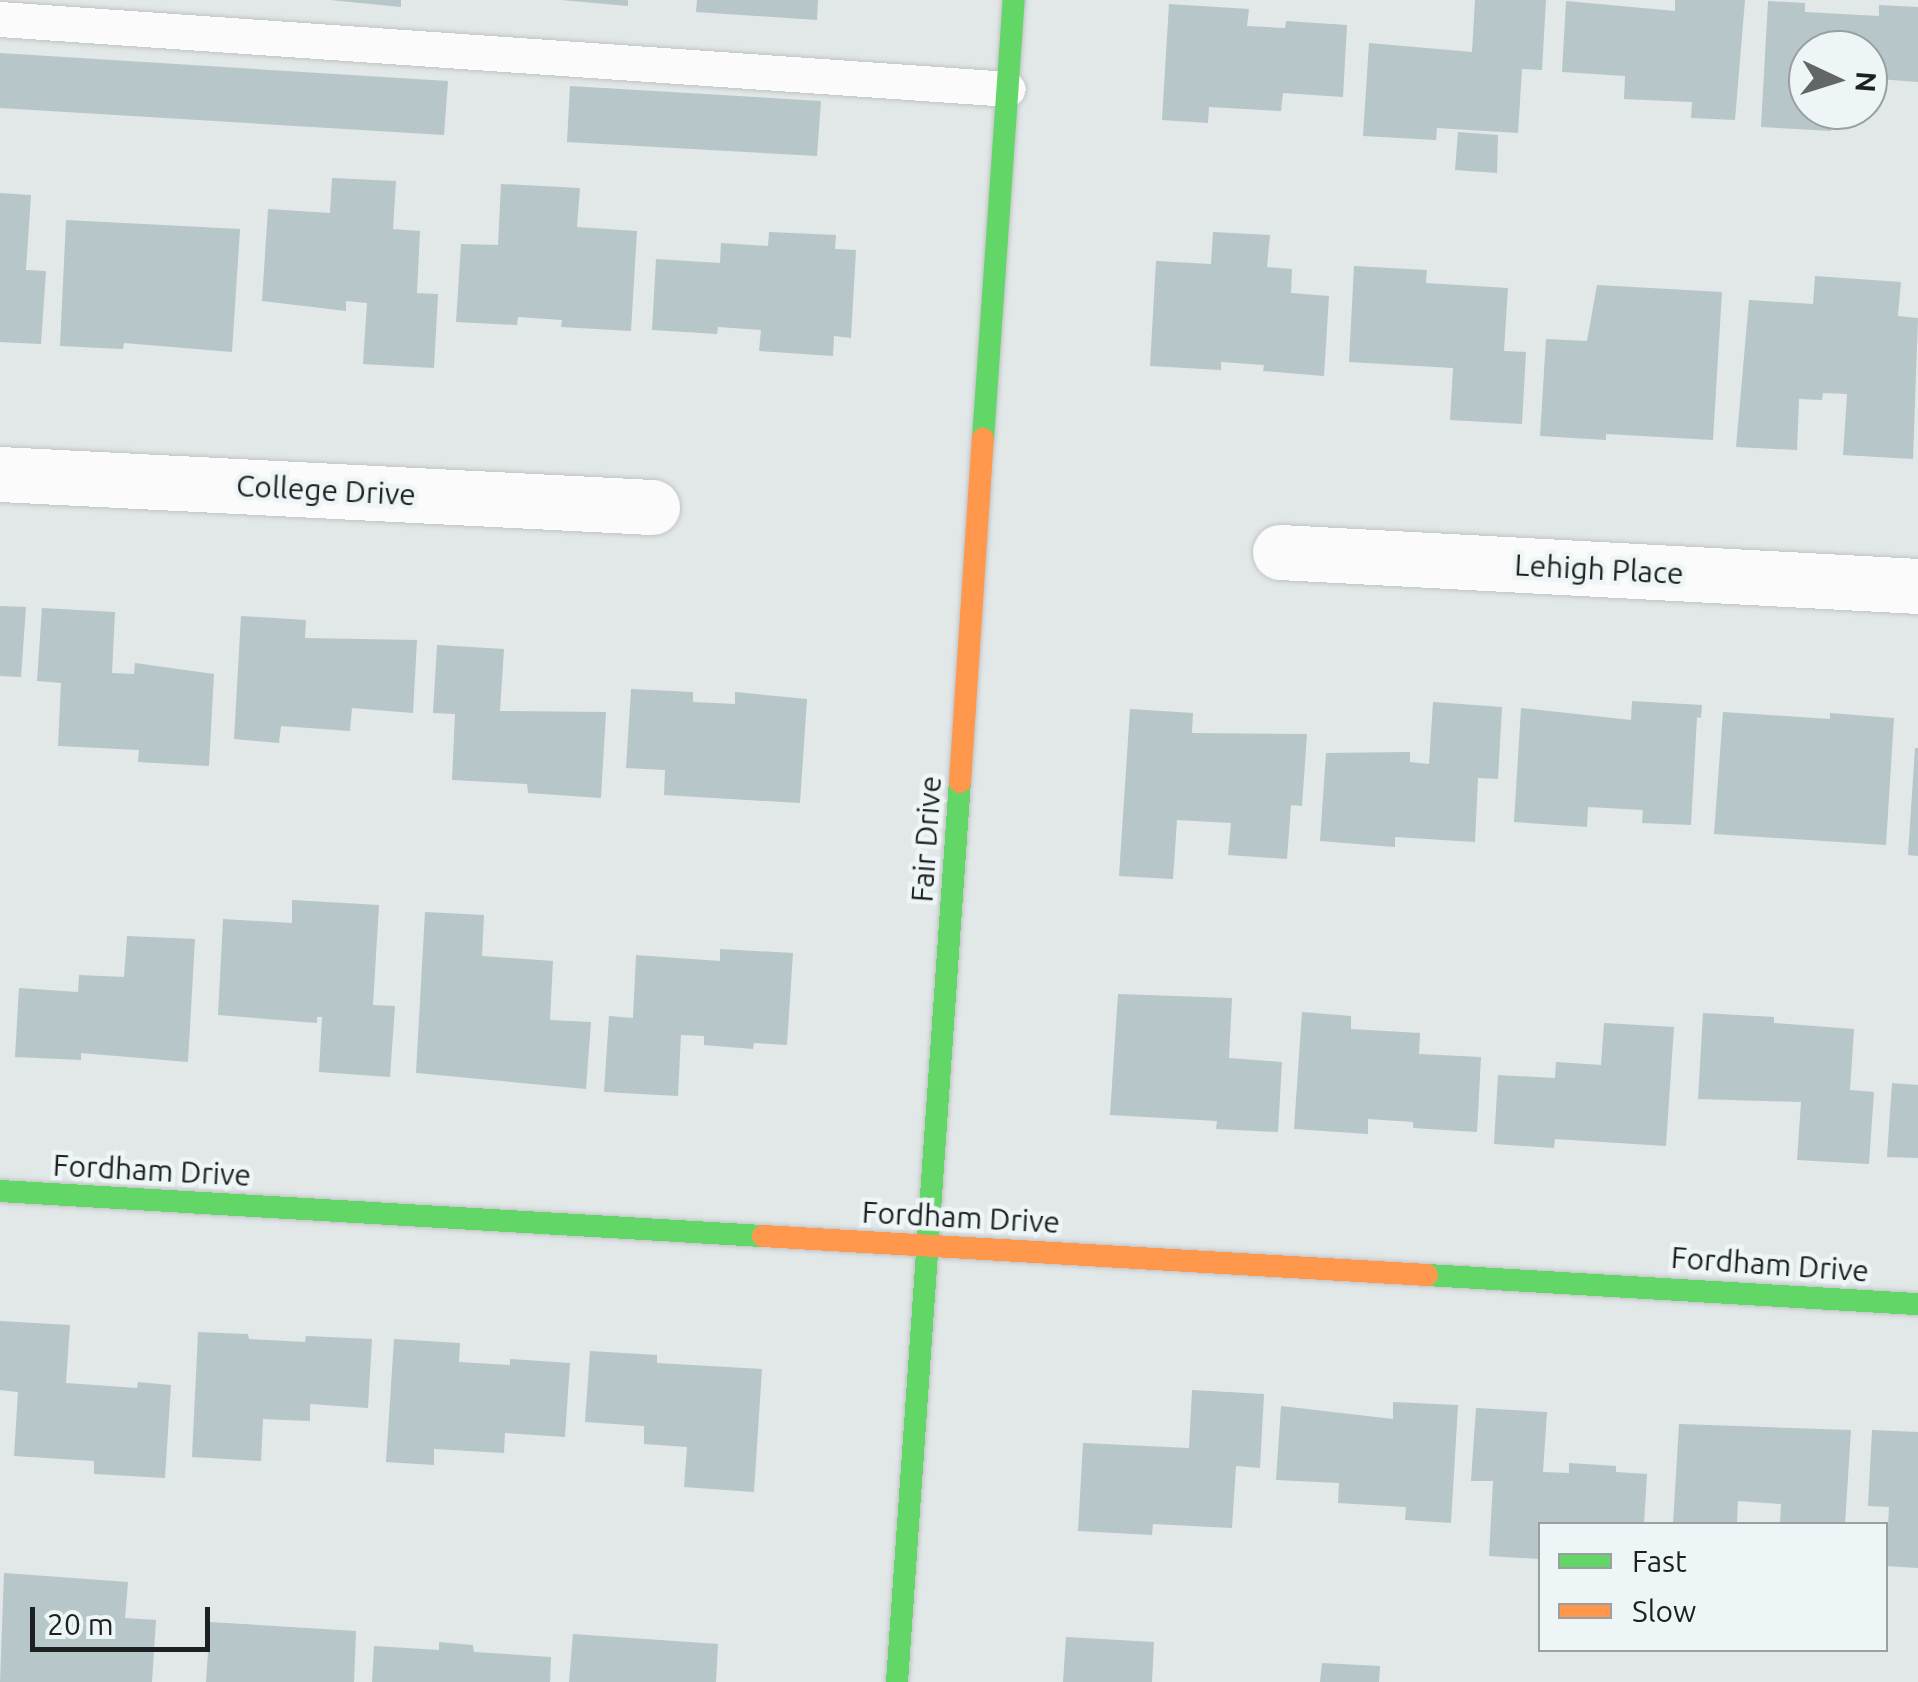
<!DOCTYPE html>
<style>
body{margin:0}
#map{position:relative;width:1918px;height:1682px;overflow:hidden;background:#e2e7e8;font-family:Ubuntu,sans-serif}
div>[style]{position:absolute}
[style*='--x']{left:calc(var(--x)*1px);top:calc(var(--y)*1px);width:calc(var(--w)*1px);rotate:calc(var(--a)*1deg)}
.building>*{inset:0;background:#b7c6c9}
.roads{filter:drop-shadow(0 0 2px #bfc3c4) drop-shadow(0 0 2px #bfc3c4)}
.lane>*{height:35px;margin:-17.5px;padding:0 17.5px;transform-origin:17.5px;border-radius:17.5px;background:#fbfbfc}
.street>*{height:55px;margin:-27.5px;padding:0 27.5px;transform-origin:27.5px;border-radius:27.5px;background:#fbfbfc}
.fast>*{height:22px;margin:-11px;padding:0 11px;transform-origin:11px;border-radius:11px;background:#63d668}
.slow>*{height:22px;margin:-11px;padding:0 11px;transform-origin:11px;border-radius:11px;background:#ff974d}
span{translate:-50% -50%;white-space:nowrap;text-align:center;line-height:1.15;-webkit-text-stroke:9px #eef5f7;paint-order:stroke}
.street-label{font-size:30px;color:#1d2020}
.legend{position:absolute;left:1538px;top:1522px;width:350px;height:130px;box-sizing:border-box;background:#eef5f7;border:2px solid #9aa0a1;margin:0;padding:12px 18px;list-style:none;font-size:30px;color:#1d2020}
.legend li{display:flex;align-items:center;gap:20px;height:50px}
.legend b{width:50px;border:2px solid #9aa0a1}
.north{position:absolute;left:1788px;top:30px;width:100px;height:100px;box-sizing:border-box;background:#eef5f7;border:2px solid #9aa0a1;border-radius:50%;rotate:94deg;font-size:28px;font-weight:700;line-height:40px;text-align:center;color:#1d2020}
.north::after{content:'';display:block;margin:auto;width:35px;height:45px;background:#626666;clip-path:polygon(50% 0,100% 100%,50% 72%,0 100%)}
.scale{position:absolute;left:30px;top:1607px;width:180px;height:45px;box-sizing:border-box;border:5px solid #1d2020;border-top:0;padding-left:12px;font-size:30px;line-height:35px;white-space:nowrap;color:#1d2020;-webkit-text-stroke:8px #eef5f7;paint-order:stroke}
</style>
<div id="map">
<div class="building">
<div style="clip-path:polygon(330px 0,401px 0,401px 7px)"></div>
<div style="clip-path:polygon(561px 0,628px 0,628px 6px)"></div>
<div style="clip-path:polygon(697px 0,818px 0,817px 20px,696px 12px)"></div>
<div style="clip-path:polygon(1475px 0,1546px 0,1542px 70px,1522px 69px,1518px 133px,1437px 128px,1436px 140px,1363px 136px,1369px 43px,1472px 52px)"></div>
<div style="clip-path:polygon(1675px 0,1745px 0,1735px 120px,1691px 118px,1692px 102px,1624px 99px,1625px 76px,1562px 72px,1566px 1px,1675px 11px)"></div>
<div style="clip-path:polygon(1768px 1px,1805px 3px,1805px 12px,1879px 16px,1879px 5px,1918px 7px,1918px 82px,1879px 79px,1878px 93px,1868px 92px,1868px 50px,1808px 50px,1808px 110px,1832px 110px,1831px 131px,1761px 127px)"></div>
<div style="clip-path:polygon(1169px 4px,1249px 9px,1247px 26px,1285px 28px,1286px 21px,1347px 25px,1343px 97px,1283px 93px,1281px 111px,1209px 107px,1208px 123px,1162px 120px)"></div>
<div style="clip-path:polygon(0 53px,448px 81px,444px 135px,0 108px)"></div>
<div style="clip-path:polygon(570px 86px,821px 101px,817px 156px,567px 142px)"></div>
<div style="clip-path:polygon(1458px 132px,1498px 135px,1497px 173px,1455px 170px)"></div>
<div style="clip-path:polygon(332px 178px,396px 181px,393px 229px,420px 231px,417px 293px,438px 294px,434px 368px,363px 364px,367px 303px,346px 301px,346px 311px,262px 301px,268px 209px,330px 213px)"></div>
<div style="clip-path:polygon(501px 184px,580px 188px,577px 227px,637px 231px,631px 331px,561px 327px,562px 320px,518px 317px,517px 325px,456px 322px,461px 244px,498px 245px)"></div>
<div style="clip-path:polygon(0 193px,31px 195px,26px 270px,46px 271px,41px 344px,0 342px)"></div>
<div style="clip-path:polygon(66px 220px,240px 229px,232px 352px,124px 343px,123px 349px,60px 346px)"></div>
<div style="clip-path:polygon(769px 232px,836px 235px,835px 249px,856px 250px,851px 338px,834px 336px,833px 356px,759px 351px,761px 330px,718px 327px,717px 334px,652px 330px,656px 259px,720px 263px,721px 243px,768px 246px)"></div>
<div style="clip-path:polygon(1213px 232px,1270px 235px,1267px 267px,1292px 269px,1291px 293px,1329px 296px,1324px 376px,1263px 371px,1264px 365px,1221px 362px,1221px 370px,1150px 366px,1156px 261px,1211px 264px)"></div>
<div style="clip-path:polygon(1354px 266px,1427px 270px,1426px 283px,1508px 288px,1504px 351px,1526px 352px,1522px 424px,1450px 420px,1453px 368px,1349px 362px)"></div>
<div style="clip-path:polygon(1815px 276px,1901px 282px,1898px 316px,1918px 318px,1913px 459px,1843px 455px,1847px 394px,1823px 393px,1822px 400px,1799px 399px,1797px 450px,1736px 447px,1749px 300px,1813px 304px)"></div>
<div style="clip-path:polygon(1597px 285px,1722px 292px,1713px 440px,1606px 434px,1606px 440px,1540px 436px,1546px 339px,1587px 341px)"></div>
<div style="clip-path:polygon(0 606px,26px 607px,21px 677px,0 676px)"></div>
<div style="clip-path:polygon(42px 608px,115px 612px,112px 673px,134px 674px,135px 663px,214px 674px,209px 766px,138px 762px,139px 750px,58px 746px,61px 683px,37px 681px)"></div>
<div style="clip-path:polygon(241px 616px,306px 620px,305px 638px,417px 640px,413px 713px,352px 708px,350px 731px,281px 726px,279px 743px,234px 739px)"></div>
<div style="clip-path:polygon(437px 645px,504px 649px,500px 711px,606px 712px,601px 798px,528px 793px,527px 784px,452px 780px,455px 714px,433px 713px)"></div>
<div style="clip-path:polygon(631px 689px,693px 692px,693px 702px,735px 704px,735px 692px,807px 699px,800px 803px,664px 795px,665px 770px,626px 768px)"></div>
<div style="clip-path:polygon(1632px 701px,1702px 705px,1701px 718px,1697px 717px,1691px 825px,1642px 823px,1643px 810px,1588px 807px,1587px 827px,1514px 822px,1521px 708px,1631px 720px)"></div>
<div style="clip-path:polygon(1433px 702px,1502px 707px,1498px 779px,1478px 778px,1475px 842px,1395px 837px,1395px 847px,1320px 841px,1326px 753px,1410px 752px,1410px 762px,1429px 764px)"></div>
<div style="clip-path:polygon(1130px 709px,1193px 713px,1192px 733px,1307px 734px,1302px 806px,1291px 805px,1287px 859px,1228px 855px,1231px 823px,1177px 820px,1173px 879px,1119px 876px)"></div>
<div style="clip-path:polygon(1723px 712px,1830px 719px,1830px 713px,1894px 718px,1886px 845px,1714px 834px)"></div>
<div style="clip-path:polygon(1915px 748px,1918px 748px,1918px 856px,1908px 855px)"></div>
<div style="clip-path:polygon(292px 900px,379px 905px,373px 1005px,395px 1006px,390px 1077px,319px 1072px,322px 1017px,317px 1017px,317px 1023px,218px 1015px,223px 919px,292px 923px)"></div>
<div style="clip-path:polygon(425px 912px,484px 915px,482px 956px,553px 961px,550px 1020px,591px 1022px,586px 1089px,416px 1073px)"></div>
<div style="clip-path:polygon(127px 936px,195px 939px,188px 1062px,81px 1053px,81px 1060px,15px 1057px,19px 988px,78px 992px,79px 975px,124px 977px)"></div>
<div style="clip-path:polygon(720px 949px,793px 953px,787px 1045px,754px 1043px,753px 1049px,704px 1045px,704px 1036px,681px 1035px,678px 1096px,604px 1092px,609px 1016px,633px 1018px,636px 955px,720px 961px)"></div>
<div style="clip-path:polygon(1118px 994px,1232px 998px,1229px 1058px,1282px 1062px,1278px 1132px,1216px 1129px,1217px 1121px,1110px 1115px)"></div>
<div style="clip-path:polygon(1302px 1012px,1351px 1016px,1351px 1029px,1420px 1033px,1419px 1054px,1481px 1057px,1477px 1132px,1413px 1128px,1413px 1122px,1368px 1119px,1368px 1134px,1294px 1129px)"></div>
<div style="clip-path:polygon(1703px 1013px,1774px 1017px,1774px 1023px,1854px 1029px,1850px 1090px,1874px 1092px,1869px 1164px,1797px 1160px,1801px 1102px,1698px 1099px)"></div>
<div style="clip-path:polygon(1604px 1023px,1674px 1027px,1666px 1146px,1555px 1139px,1554px 1148px,1494px 1144px,1498px 1075px,1555px 1078px,1556px 1062px,1601px 1065px)"></div>
<div style="clip-path:polygon(1892px 1083px,1918px 1085px,1918px 1158px,1887px 1157px)"></div>
<div style="clip-path:polygon(0 1321px,70px 1325px,66px 1383px,137px 1388px,138px 1382px,171px 1385px,165px 1478px,94px 1474px,94px 1461px,14px 1456px,18px 1392px,0 1390px)"></div>
<div style="clip-path:polygon(198px 1332px,248px 1334px,249px 1339px,305px 1342px,306px 1336px,372px 1339px,368px 1408px,310px 1404px,310px 1421px,263px 1419px,261px 1461px,192px 1457px)"></div>
<div style="clip-path:polygon(394px 1339px,460px 1343px,459px 1362px,510px 1365px,510px 1359px,570px 1363px,565px 1437px,505px 1433px,504px 1453px,434px 1449px,434px 1465px,386px 1462px)"></div>
<div style="clip-path:polygon(590px 1351px,657px 1355px,657px 1363px,762px 1369px,754px 1492px,684px 1487px,687px 1447px,644px 1444px,644px 1426px,585px 1422px)"></div>
<div style="clip-path:polygon(1192px 1390px,1264px 1394px,1260px 1468px,1236px 1466px,1232px 1528px,1153px 1524px,1152px 1535px,1078px 1531px,1083px 1443px,1189px 1448px)"></div>
<div style="clip-path:polygon(1393px 1402px,1458px 1405px,1451px 1523px,1405px 1520px,1406px 1507px,1338px 1503px,1339px 1483px,1276px 1480px,1281px 1406px,1393px 1419px)"></div>
<div style="clip-path:polygon(1476px 1408px,1547px 1412px,1543px 1472px,1569px 1473px,1569px 1463px,1616px 1466px,1616px 1472px,1647px 1474px,1644px 1524px,1540px 1524px,1540px 1559px,1489px 1556px,1493px 1481px,1471px 1481px)"></div>
<div style="clip-path:polygon(1679px 1424px,1851px 1430px,1845px 1524px,1780px 1524px,1781px 1504px,1738px 1501px,1737px 1524px,1673px 1524px)"></div>
<div style="clip-path:polygon(1872px 1430px,1918px 1432px,1918px 1568px,1886px 1566px,1889px 1507px,1868px 1506px)"></div>
<div style="clip-path:polygon(4px 1573px,128px 1582px,125px 1618px,156px 1620px,152px 1682px,0 1682px)"></div>
<div style="clip-path:polygon(210px 1622px,356px 1631px,354px 1682px,206px 1682px)"></div>
<div style="clip-path:polygon(573px 1634px,718px 1644px,716px 1682px,569px 1682px)"></div>
<div style="clip-path:polygon(1066px 1637px,1154px 1642px,1152px 1682px,1063px 1682px)"></div>
<div style="clip-path:polygon(439px 1642px,473px 1645px,474px 1652px,551px 1657px,550px 1682px,372px 1682px,374px 1646px,439px 1650px)"></div>
<div style="clip-path:polygon(1322px 1663px,1380px 1666px,1379px 1682px,1320px 1682px)"></div>
</div>
<div class="roads">
<div class="lane">
<div style="--x:0;--y:19;--w:1010;--a:3.97"></div>
</div>
<div class="street">
<div style="--x:0;--y:474;--w:653;--a:2.9"></div>
<div style="--x:1280;--y:552;--w:639;--a:3.05"></div>
</div>
<div class="fast">
<div style="--x:983;--y:439;--w:440;--a:-86"></div>
<div style="--x:0;--y:1191;--w:764;--a:3.38"></div>
<div style="--x:1427;--y:1275;--w:492;--a:3.4"></div>
<div style="--x:897;--y:1682;--w:902;--a:-86"></div>
</div>
<div class="slow">
<div style="--x:960;--y:782;--w:344;--a:-86.2"></div>
<div style="--x:763;--y:1236;--w:665;--a:3.36"></div>
</div>
</div>
<div class="street-label">
<span style="left:326px;top:490px;rotate:3deg">College Drive</span>
<span style="left:1599px;top:569px;rotate:3deg">Lehigh Place</span>
<span style="left:926px;top:839px;rotate:-86deg">Fair Drive</span>
<span style="left:152px;top:1170px;rotate:3deg">Fordham Drive</span>
<span style="left:961px;top:1217px;rotate:3deg">Fordham Drive</span>
<span style="left:1770px;top:1264px;rotate:4deg">Fordham Drive</span>
</div>
<ul class="legend">
<li><b style="height:12px;background:#63d668"></b>Fast</li>
<li><b style="height:12px;background:#ff974d"></b>Slow</li>
</ul>
<div class="north">N</div>
<div class="scale">20 m</div>
</div>
